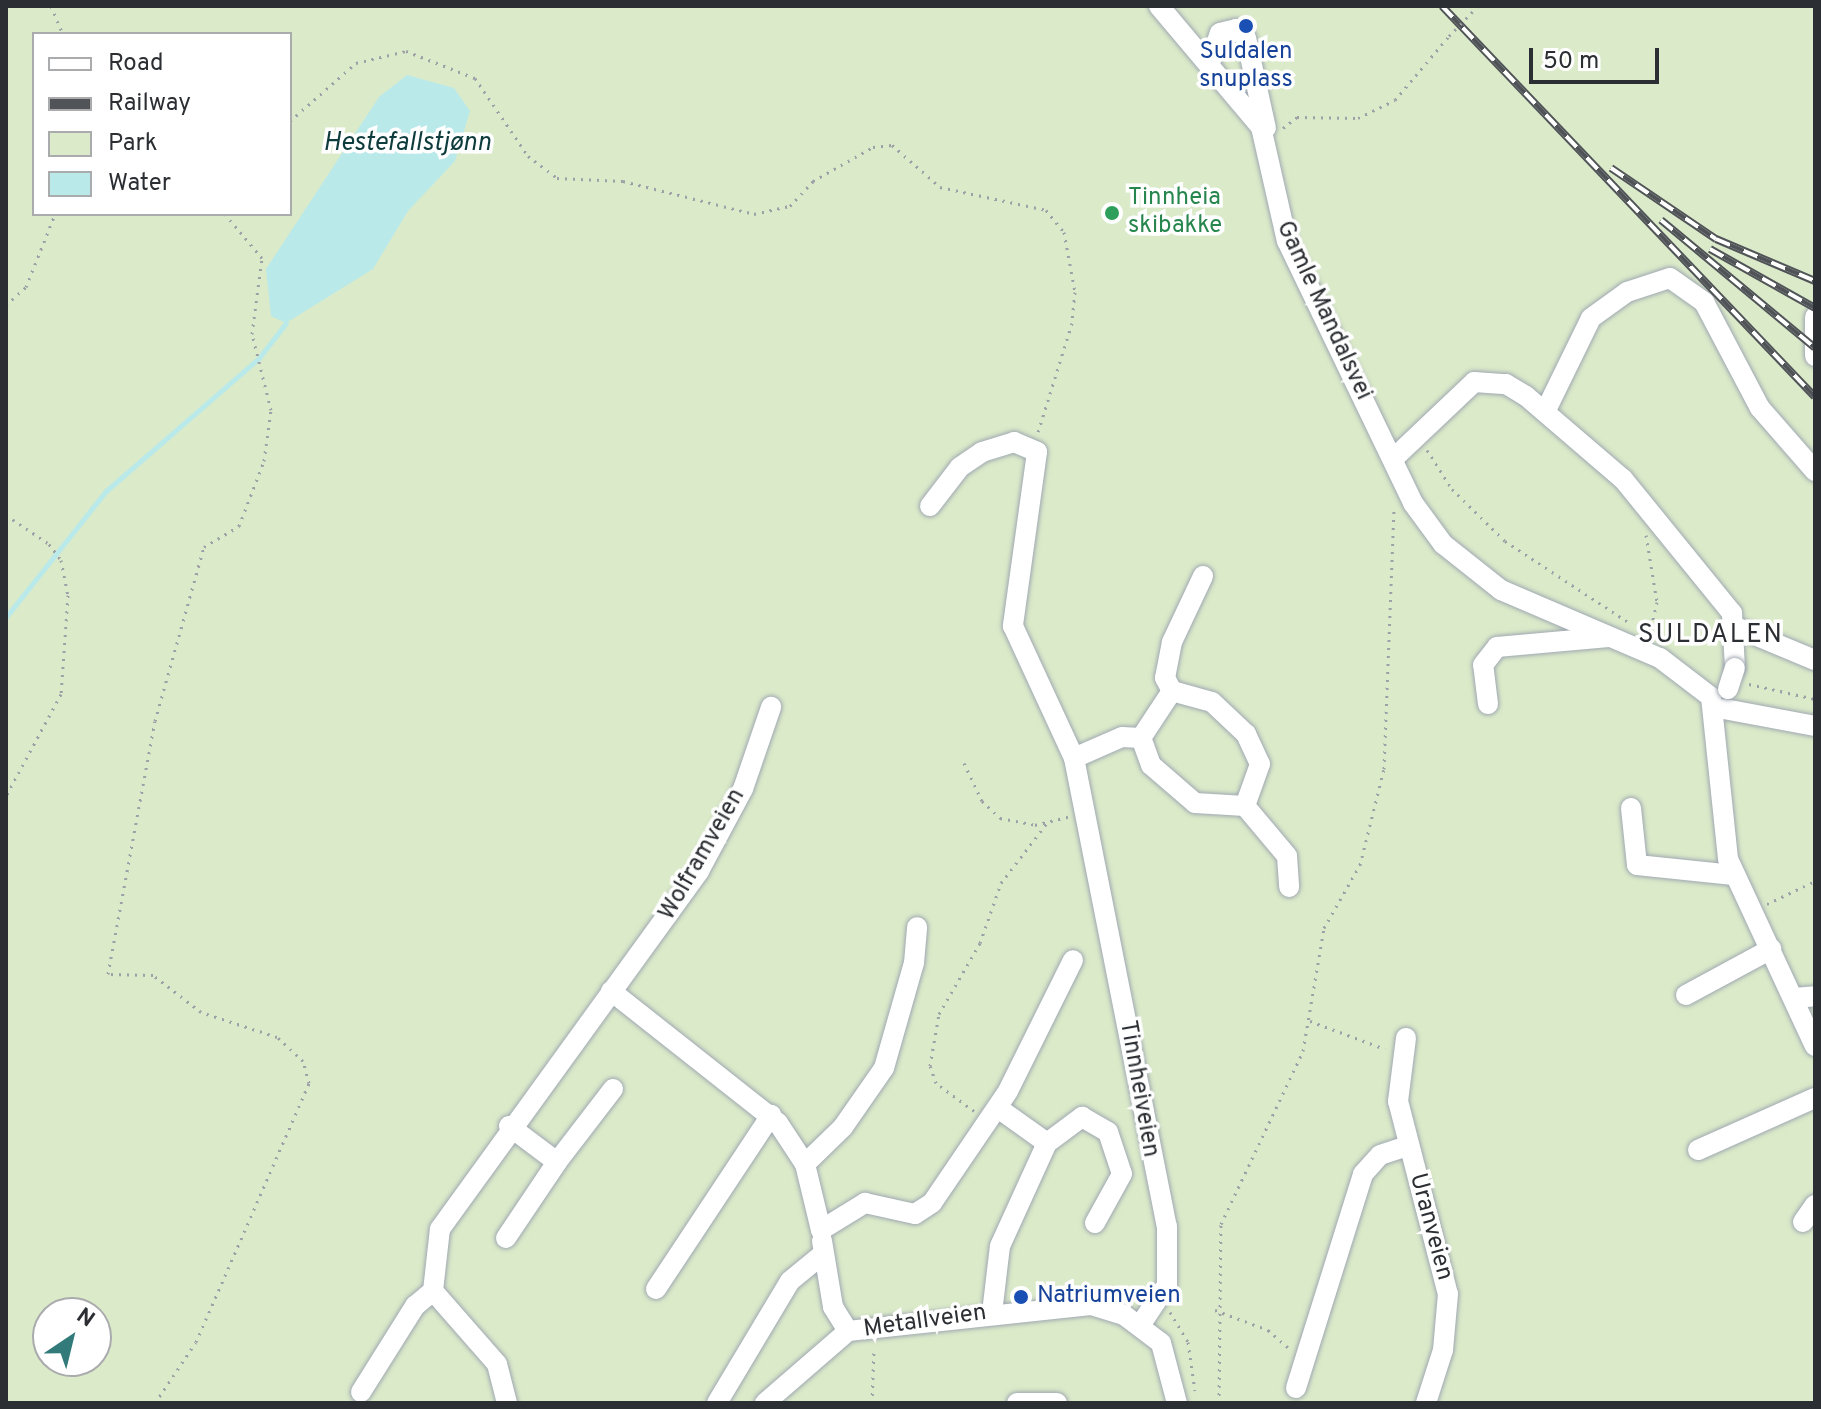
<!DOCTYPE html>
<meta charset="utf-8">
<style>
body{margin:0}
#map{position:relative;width:1821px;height:1409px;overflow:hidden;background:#f3f8ff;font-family:Overpass,sans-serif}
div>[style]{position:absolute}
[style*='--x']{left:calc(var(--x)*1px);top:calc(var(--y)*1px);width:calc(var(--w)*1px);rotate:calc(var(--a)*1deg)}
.green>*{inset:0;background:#dbeac9}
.water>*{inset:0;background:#bae9ea}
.stream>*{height:5px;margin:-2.5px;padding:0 2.5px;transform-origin:2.5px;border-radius:2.5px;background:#bae9ea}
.path>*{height:3px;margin-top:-1.5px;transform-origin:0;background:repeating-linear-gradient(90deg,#9da1a7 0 2px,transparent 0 8px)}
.roads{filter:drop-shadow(0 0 2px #a0a8b2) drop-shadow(0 0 2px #a0a8b2)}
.minor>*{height:20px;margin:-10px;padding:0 10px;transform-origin:10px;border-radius:10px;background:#fff}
.rail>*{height:8px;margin-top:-4px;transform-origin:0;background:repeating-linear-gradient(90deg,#fff 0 15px,#505358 0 30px);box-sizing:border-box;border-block:2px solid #505358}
.path-bridge>*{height:3px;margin-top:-1.5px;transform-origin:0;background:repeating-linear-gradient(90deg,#9da1a7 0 2px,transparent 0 8px)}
.bridges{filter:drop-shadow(0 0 2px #a0a8b2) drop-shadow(0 0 2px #a0a8b2)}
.minor-bridge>*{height:20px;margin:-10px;padding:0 10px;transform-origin:10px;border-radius:10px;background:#fff}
.dots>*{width:22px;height:22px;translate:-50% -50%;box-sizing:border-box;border:4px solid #fff;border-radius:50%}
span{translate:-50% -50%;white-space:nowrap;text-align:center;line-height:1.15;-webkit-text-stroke:7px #fff;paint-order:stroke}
.transit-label{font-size:24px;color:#164399}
.left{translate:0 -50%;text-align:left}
.leisure-label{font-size:24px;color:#27864d}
.street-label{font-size:24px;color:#2b2e32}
.water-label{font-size:26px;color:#0e3b3c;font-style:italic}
.neighbourhood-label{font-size:26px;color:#2b2e32;letter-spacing:2px}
.frame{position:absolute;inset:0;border:8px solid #2b2e32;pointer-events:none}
.legend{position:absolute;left:32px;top:32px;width:260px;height:184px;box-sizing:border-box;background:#fff;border:2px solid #aaabad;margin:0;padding:10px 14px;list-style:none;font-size:24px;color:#2b2e32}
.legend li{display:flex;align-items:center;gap:16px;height:40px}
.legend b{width:40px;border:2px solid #aaabad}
.north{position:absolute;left:32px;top:1297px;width:80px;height:80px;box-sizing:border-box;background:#fff;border:2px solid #aaabad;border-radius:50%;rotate:35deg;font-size:22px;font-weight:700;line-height:32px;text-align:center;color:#2b2e32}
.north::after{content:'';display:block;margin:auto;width:28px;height:36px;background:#327b7a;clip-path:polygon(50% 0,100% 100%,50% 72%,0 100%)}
.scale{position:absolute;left:1529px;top:48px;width:130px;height:36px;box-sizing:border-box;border:4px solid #2b2e32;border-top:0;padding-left:10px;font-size:24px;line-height:28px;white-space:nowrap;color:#2b2e32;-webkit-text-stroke:6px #fff;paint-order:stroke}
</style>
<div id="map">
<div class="green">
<div style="clip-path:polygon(evenodd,6px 6px,1815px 6px,1815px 1403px,6px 1403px,6px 6px,34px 34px,290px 34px,290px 214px,34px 214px,34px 34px,6px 6px,48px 1313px,96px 1313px,96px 1361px,48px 1361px,48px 1313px)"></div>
</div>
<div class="water">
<div style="clip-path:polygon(407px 75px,454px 88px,470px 111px,455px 161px,408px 211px,373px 269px,286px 323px,271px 316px,266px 269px,379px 97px)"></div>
</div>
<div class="stream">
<div style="--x:6;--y:617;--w:161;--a:-51.6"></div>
<div style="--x:106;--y:491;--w:203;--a:-41"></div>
<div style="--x:259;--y:358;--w:44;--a:-52.4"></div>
</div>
<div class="path">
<div style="--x:51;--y:6;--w:30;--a:67"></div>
<div style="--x:290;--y:121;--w:88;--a:-41.3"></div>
<div style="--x:356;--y:63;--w:51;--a:-13.5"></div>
<div style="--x:406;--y:51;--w:74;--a:21.4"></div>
<div style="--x:475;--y:78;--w:94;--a:55.8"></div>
<div style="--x:528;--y:156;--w:36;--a:37"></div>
<div style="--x:557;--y:178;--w:66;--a:2.6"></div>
<div style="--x:623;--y:181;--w:135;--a:14.1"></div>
<div style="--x:754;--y:214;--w:37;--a:-13"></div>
<div style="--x:790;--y:206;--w:34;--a:-47"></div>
<div style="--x:813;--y:181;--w:69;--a:-29.5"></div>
<div style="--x:873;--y:147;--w:19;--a:-6"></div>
<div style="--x:892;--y:145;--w:64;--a:41.2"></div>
<div style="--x:940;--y:187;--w:108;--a:12.2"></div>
<div style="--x:1046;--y:210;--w:28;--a:51"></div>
<div style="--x:1064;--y:232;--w:61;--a:79.6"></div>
<div style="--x:1075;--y:292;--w:31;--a:96"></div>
<div style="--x:1072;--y:323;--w:114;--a:107.3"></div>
<div style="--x:1283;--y:128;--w:18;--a:-38"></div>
<div style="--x:1297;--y:117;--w:61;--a:0.9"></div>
<div style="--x:1358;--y:118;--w:41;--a:-25.9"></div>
<div style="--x:1395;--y:100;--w:84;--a:-49.8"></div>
<div style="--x:6;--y:305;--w:27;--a:-42"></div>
<div style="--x:26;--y:287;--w:79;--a:-68.3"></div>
<div style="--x:1427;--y:450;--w:46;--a:57.3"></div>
<div style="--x:1452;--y:489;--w:74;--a:44.5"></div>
<div style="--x:1505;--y:541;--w:151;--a:33.4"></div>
<div style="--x:6;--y:515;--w:52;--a:34"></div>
<div style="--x:49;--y:544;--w:20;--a:53"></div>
<div style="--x:61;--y:560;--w:36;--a:79"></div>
<div style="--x:68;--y:595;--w:99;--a:94"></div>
<div style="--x:61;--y:694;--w:116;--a:118.3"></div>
<div style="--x:1646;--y:535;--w:68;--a:80.7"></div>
<div style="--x:1657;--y:602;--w:31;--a:103"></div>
<div style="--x:1749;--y:684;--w:68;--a:12.8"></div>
<div style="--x:964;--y:763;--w:42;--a:64.7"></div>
<div style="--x:982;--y:801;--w:25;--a:43"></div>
<div style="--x:1000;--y:818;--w:36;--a:11"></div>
<div style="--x:1035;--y:825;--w:34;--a:-14"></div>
<div style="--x:1767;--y:904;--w:53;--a:-25.6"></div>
<div style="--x:1310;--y:1021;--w:80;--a:20.5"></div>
<div style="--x:974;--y:1111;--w:47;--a:-143.6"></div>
<div style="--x:936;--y:1083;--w:18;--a:-109"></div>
<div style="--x:930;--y:1066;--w:53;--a:-80.2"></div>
<div style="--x:939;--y:1014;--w:82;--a:-60"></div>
<div style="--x:980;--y:943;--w:64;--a:-70.7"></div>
<div style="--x:1001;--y:883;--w:76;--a:-52.5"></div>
<div style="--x:1104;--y:1289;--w:35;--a:8"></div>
<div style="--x:1215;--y:1310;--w:57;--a:20.7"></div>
<div style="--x:1268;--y:1330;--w:28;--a:41"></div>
<div style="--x:1170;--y:1312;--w:35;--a:59"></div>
<div style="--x:1188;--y:1342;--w:49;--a:81.9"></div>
<div style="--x:155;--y:1403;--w:73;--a:-56.1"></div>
<div style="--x:196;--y:1342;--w:283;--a:-66.4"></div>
<div style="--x:309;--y:1083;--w:23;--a:-105"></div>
<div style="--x:303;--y:1061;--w:35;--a:-137"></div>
<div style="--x:277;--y:1037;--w:80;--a:-161.8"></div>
<div style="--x:201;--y:1012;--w:61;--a:-142.4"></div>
<div style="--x:153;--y:975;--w:45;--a:-178.7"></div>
<div style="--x:108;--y:974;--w:257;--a:-79.5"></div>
<div style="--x:155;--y:721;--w:181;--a:-74.3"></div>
<div style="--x:204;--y:547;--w:41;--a:-31"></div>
<div style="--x:239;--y:526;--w:70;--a:-69"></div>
<div style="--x:264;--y:461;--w:51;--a:-82.2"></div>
<div style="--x:271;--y:410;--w:78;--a:-104"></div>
<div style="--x:252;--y:334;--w:77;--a:-82.5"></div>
<div style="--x:262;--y:258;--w:57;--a:-130.1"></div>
<div style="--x:872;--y:1403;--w:55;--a:-87.9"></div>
<div style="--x:1219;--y:1403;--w:179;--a:-89.4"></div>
<div style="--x:1221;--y:1224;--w:191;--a:-64.6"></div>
<div style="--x:1303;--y:1051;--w:125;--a:-80.3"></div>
<div style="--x:1324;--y:928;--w:73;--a:-60.3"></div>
<div style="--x:1360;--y:865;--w:99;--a:-76"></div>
<div style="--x:1384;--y:769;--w:259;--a:-87.8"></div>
</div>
<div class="roads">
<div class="minor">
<div style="--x:1159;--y:6;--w:158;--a:49.9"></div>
<div style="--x:1261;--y:127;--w:117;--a:77.2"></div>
<div style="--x:1287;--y:241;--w:291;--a:64.3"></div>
<div style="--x:1413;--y:503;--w:51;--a:53.8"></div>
<div style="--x:1443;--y:544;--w:74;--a:38.4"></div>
<div style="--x:1501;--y:590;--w:173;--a:23.2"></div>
<div style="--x:1660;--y:658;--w:64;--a:37.4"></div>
<div style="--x:1711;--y:697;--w:163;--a:84"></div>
<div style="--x:1728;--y:859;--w:206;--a:65.1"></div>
<div style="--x:1211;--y:60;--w:28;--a:-72"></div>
<div style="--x:1220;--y:33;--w:16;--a:-14"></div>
<div style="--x:1236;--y:29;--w:13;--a:42"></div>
<div style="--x:1246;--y:38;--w:92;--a:77.5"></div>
<div style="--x:1815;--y:317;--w:39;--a:90"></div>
<div style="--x:1546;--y:410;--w:102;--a:-63.9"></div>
<div style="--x:1591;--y:318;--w:44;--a:-35.8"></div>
<div style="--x:1627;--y:292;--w:45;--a:-18"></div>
<div style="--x:1670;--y:278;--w:42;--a:35.2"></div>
<div style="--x:1704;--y:302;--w:120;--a:62.2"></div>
<div style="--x:1760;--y:408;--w:84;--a:48.9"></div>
<div style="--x:1393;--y:459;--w:112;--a:-43.5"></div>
<div style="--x:1474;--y:382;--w:32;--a:4"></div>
<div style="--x:1506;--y:384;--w:23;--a:31"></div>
<div style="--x:1526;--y:396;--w:128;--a:40.6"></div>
<div style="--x:1623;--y:479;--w:173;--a:50.9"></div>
<div style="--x:1732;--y:613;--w:55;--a:86.9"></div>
<div style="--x:930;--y:506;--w:49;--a:-52.4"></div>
<div style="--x:960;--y:467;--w:27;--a:-34"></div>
<div style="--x:982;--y:452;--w:34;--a:-17"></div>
<div style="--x:1014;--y:442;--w:25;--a:23"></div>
<div style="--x:1037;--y:452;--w:176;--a:97.9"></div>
<div style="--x:1013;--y:626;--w:145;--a:65.2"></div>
<div style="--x:1074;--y:758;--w:477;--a:78.8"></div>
<div style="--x:1167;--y:1226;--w:59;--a:90"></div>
<div style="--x:1167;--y:1285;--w:47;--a:123.7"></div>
<div style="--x:1738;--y:628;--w:83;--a:22.6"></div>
<div style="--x:1172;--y:691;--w:41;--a:15.4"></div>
<div style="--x:1212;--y:702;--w:47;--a:43.3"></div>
<div style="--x:1246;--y:734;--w:33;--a:65"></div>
<div style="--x:1260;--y:764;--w:45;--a:109.7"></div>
<div style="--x:1245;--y:806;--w:50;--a:-176.6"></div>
<div style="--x:1195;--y:803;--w:58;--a:-139.2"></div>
<div style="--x:1151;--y:765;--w:29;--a:-110"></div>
<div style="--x:1141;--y:738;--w:56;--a:-56.6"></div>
<div style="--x:1172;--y:691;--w:15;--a:-118"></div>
<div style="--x:1165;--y:678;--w:37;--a:-79"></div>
<div style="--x:1172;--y:642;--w:73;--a:-64.8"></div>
<div style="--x:1488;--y:704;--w:39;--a:-97"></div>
<div style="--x:1483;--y:665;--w:23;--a:-52"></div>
<div style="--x:1497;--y:647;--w:112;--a:-5.1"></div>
<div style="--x:1724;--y:709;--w:93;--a:10.6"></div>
<div style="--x:1074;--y:758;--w:52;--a:-23.6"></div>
<div style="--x:1122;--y:737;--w:19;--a:3"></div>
<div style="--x:1245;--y:806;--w:65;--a:50"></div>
<div style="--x:1287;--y:856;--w:31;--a:86"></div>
<div style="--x:1631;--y:808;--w:57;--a:84"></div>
<div style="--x:1637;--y:865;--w:97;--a:5.9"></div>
<div style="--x:611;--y:991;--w:213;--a:38.3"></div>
<div style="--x:778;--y:1123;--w:49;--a:56.6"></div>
<div style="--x:805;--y:1164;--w:68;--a:76.4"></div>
<div style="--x:821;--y:1230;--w:52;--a:-31.5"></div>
<div style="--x:865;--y:1203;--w:51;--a:12.4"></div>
<div style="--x:915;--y:1214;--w:20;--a:-33"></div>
<div style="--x:932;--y:1203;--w:135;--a:-55.8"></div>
<div style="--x:1008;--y:1091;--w:146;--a:-63.6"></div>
<div style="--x:1686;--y:995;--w:97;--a:-28.4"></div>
<div style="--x:1794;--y:998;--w:21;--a:-5"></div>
<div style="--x:1406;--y:1038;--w:64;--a:97.2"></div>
<div style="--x:1398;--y:1101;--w:199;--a:75.5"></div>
<div style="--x:1448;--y:1294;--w:56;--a:95.1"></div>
<div style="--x:1443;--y:1350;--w:56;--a:107.8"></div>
<div style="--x:1047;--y:1143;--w:44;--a:-36.6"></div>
<div style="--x:1082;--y:1117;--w:30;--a:30"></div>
<div style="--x:1108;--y:1132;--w:44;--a:71.6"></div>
<div style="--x:1122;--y:1174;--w:56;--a:118.9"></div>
<div style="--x:1698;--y:1150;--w:128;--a:-24"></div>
<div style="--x:557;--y:1162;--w:92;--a:-52.5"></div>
<div style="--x:805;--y:1164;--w:53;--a:-44.2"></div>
<div style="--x:843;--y:1127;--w:72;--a:-55.2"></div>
<div style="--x:884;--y:1068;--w:109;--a:-74.1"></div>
<div style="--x:914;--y:963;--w:36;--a:-85"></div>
<div style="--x:1803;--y:1222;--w:21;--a:-55"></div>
<div style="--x:506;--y:1238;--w:92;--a:-56.1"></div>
<div style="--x:557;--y:1162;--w:60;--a:-143.1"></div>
<div style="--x:822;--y:1241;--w:67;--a:80.5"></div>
<div style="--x:833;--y:1307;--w:28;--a:58"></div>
<div style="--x:656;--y:1289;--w:209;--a:-56.5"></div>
<div style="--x:992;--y:1313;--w:67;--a:-83.2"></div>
<div style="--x:1000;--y:1246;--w:113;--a:-65.5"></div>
<div style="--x:1047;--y:1143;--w:60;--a:-144.5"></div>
<div style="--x:1296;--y:1388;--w:224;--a:-72.6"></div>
<div style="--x:1363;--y:1174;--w:25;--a:-48"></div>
<div style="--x:1380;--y:1155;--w:28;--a:-18"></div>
<div style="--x:361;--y:1392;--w:102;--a:-57.9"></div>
<div style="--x:415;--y:1306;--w:23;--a:-40"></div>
<div style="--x:507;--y:1403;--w:40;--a:-104.4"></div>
<div style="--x:497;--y:1364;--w:97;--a:-131.2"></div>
<div style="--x:433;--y:1291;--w:62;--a:-83.6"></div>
<div style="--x:440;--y:1229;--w:442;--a:-54.1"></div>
<div style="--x:699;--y:871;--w:93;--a:-61.8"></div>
<div style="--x:743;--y:789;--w:87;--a:-71.1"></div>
<div style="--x:717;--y:1403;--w:142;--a:-59.1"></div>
<div style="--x:790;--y:1281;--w:43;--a:-39.3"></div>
<div style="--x:765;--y:1403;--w:110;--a:-40.9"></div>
<div style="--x:848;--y:1331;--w:244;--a:-6.1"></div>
<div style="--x:1091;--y:1305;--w:34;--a:17"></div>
<div style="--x:1124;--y:1315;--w:46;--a:37.1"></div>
<div style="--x:1161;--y:1343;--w:62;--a:75.1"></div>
<div style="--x:1017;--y:1403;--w:40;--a:0"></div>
</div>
</div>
<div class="rail">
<div style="--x:1442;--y:6;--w:540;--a:46.35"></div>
<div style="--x:1611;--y:168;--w:127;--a:34.1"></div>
<div style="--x:1716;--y:239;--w:108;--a:23"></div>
<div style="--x:1661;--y:220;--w:200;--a:39.7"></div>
<div style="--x:1710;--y:249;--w:120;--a:29.3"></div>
</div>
<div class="path-bridge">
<div style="--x:1449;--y:36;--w:42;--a:-46"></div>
</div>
<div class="bridges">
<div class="minor-bridge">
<div style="--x:1728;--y:689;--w:22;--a:-72"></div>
</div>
</div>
<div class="dots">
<div style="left:1246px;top:26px;background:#1a4fb4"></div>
<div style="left:1112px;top:213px;background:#2e9e5b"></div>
<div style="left:1021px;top:1297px;background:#1a4fb4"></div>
</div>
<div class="transit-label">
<span style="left:1246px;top:67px">Suldalen<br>snuplass</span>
<span class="left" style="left:1037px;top:1297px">Natriumveien</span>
</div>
<div class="leisure-label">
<span class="left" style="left:1128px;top:213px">Tinnheia<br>skibakke</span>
</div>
<div class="street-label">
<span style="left:1323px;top:311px;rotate:65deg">Gamle Mandalsvei</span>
<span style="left:703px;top:855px;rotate:-60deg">Wolframveien</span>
<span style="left:1138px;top:1089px;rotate:80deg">Tinnheiveien</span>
<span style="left:1430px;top:1227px;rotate:75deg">Uranveien</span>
<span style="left:925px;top:1322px;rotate:-8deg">Metallveien</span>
</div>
<div class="water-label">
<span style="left:407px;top:144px">Hestefallstjønn</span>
</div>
<div class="neighbourhood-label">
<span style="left:1711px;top:636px">SULDALEN</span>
</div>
<div class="frame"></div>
<ul class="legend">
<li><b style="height:10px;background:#fff"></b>Road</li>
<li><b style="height:10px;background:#505358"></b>Railway</li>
<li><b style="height:22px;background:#dbeac9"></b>Park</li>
<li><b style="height:22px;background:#bae9ea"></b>Water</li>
</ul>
<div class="north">N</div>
<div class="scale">50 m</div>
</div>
